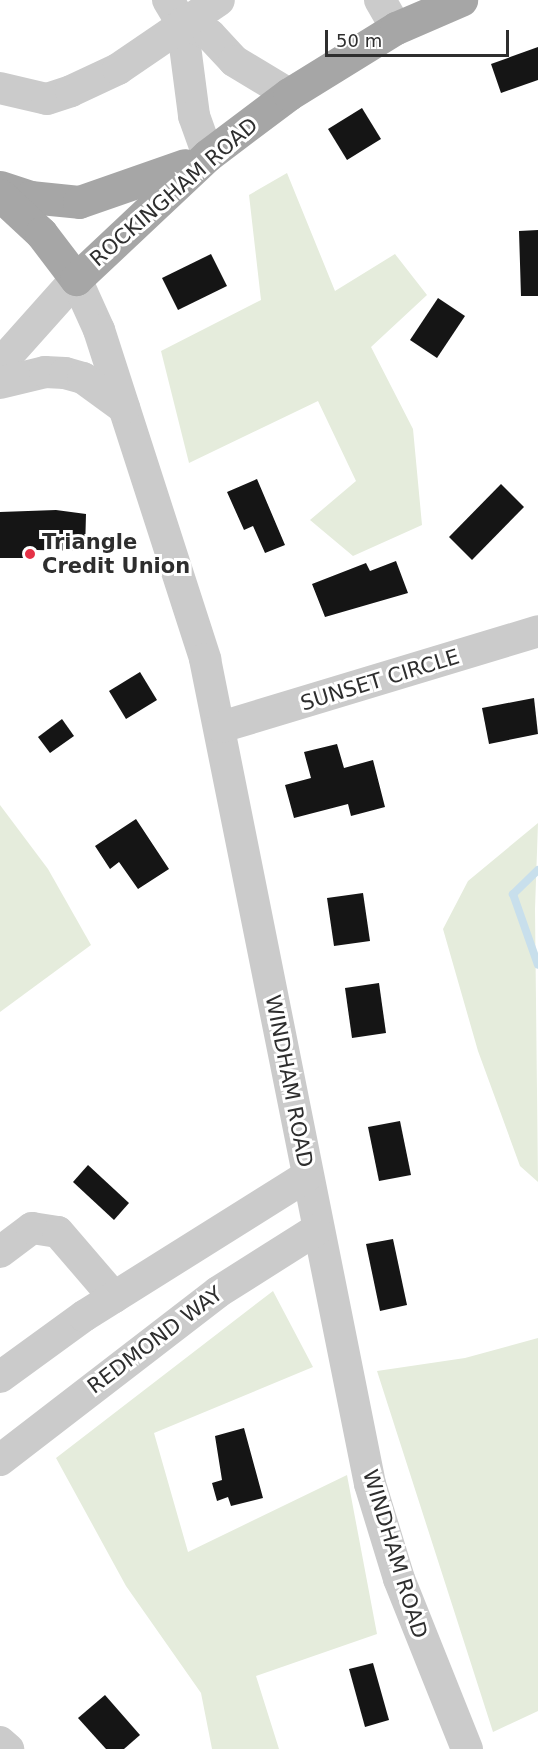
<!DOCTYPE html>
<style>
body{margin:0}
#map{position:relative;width:538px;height:1749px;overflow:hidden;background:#fff;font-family:"DejaVu Sans",sans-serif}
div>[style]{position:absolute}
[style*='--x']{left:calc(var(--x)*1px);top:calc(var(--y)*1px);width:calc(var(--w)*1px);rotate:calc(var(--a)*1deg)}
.green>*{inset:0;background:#e5ecdc}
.stream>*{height:8px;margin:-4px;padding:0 4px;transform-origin:4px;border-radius:4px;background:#c8dfec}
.building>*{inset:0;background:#151515}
.minor>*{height:32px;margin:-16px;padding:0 16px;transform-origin:16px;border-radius:16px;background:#cbcbcb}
.major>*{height:33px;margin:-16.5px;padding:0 16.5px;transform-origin:16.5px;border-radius:16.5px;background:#a6a6a6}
.dots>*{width:16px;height:16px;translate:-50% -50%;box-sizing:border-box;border:3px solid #fff;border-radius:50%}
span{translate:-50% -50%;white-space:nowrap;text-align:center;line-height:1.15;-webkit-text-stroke:6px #fff;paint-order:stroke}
.street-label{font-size:21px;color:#2e2e2e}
.poi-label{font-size:21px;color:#2e2e2e;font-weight:700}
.left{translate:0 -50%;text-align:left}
.scale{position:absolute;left:325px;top:30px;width:184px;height:27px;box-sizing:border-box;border:3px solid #2e2e2e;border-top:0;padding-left:8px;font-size:18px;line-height:21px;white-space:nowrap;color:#2e2e2e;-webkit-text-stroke:4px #fff;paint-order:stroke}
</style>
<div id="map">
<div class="green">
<div style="clip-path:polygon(287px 173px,335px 291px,395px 254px,427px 295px,371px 347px,413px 429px,422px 525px,353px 556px,310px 520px,356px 481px,318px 401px,189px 463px,161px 351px,261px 300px,249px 195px)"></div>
<div style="clip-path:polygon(0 805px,48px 869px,91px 945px,0 1012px)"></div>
<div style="clip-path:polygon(538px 823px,535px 909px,538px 1182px,520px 1166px,478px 1051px,443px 929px,468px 881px)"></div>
<div style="clip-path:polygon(273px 1291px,313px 1367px,154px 1433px,188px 1552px,347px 1475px,377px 1634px,256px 1676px,279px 1749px,212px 1749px,201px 1693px,126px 1586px,56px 1458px)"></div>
<div style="clip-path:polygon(538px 1338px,538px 1711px,493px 1732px,377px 1371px,465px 1358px)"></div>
</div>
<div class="stream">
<div style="--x:538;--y:870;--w:35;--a:136"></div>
<div style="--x:513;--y:894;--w:75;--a:70.6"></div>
</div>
<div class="building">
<div style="clip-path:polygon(538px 47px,538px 80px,501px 93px,491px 64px)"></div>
<div style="clip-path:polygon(362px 108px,381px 139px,347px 160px,328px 129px)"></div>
<div style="clip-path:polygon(538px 230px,538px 296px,521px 296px,519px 231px)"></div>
<div style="clip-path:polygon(211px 254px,227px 286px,178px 310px,162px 278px)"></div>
<div style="clip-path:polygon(438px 298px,465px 316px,437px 358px,410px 340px)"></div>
<div style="clip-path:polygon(257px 479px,285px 545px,265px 553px,253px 526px,244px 530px,227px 492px)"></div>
<div style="clip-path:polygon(501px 484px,524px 507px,472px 560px,449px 537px)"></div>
<div style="clip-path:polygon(56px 510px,86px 514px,85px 551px,36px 550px,36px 558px,0 558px,0 512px)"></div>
<div style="clip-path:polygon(396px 561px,408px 593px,325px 617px,312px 584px,366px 563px,370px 571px)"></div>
<div style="clip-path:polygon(140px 672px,157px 700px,126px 719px,109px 691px)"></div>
<div style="clip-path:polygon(534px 698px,538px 734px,489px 744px,482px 708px)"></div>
<div style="clip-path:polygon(62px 719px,74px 736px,50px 753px,38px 737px)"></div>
<div style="clip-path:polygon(337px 744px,344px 768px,373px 760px,385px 807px,351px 816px,348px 804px,294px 818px,285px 785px,311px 778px,304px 752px)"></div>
<div style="clip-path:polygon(136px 819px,169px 869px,138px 889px,119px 862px,110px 869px,95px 846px)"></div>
<div style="clip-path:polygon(363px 893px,370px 941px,334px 946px,327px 898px)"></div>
<div style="clip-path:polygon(379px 983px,386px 1033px,352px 1038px,345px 988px)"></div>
<div style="clip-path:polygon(400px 1121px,411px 1175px,379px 1181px,368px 1127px)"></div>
<div style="clip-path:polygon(88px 1165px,129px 1203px,114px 1220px,73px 1182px)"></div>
<div style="clip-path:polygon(393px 1239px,407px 1305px,380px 1311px,366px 1244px)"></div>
<div style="clip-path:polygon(244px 1428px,263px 1498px,231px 1506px,228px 1497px,217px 1501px,212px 1483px,222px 1480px,215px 1436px)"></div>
<div style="clip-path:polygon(373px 1663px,389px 1720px,365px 1727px,349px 1669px)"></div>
<div style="clip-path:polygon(105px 1695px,140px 1735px,124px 1749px,106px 1749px,78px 1718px)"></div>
</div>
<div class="minor">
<div style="--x:168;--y:0;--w:27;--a:59"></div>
<div style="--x:182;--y:23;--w:94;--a:82.6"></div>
<div style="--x:194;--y:116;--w:41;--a:70.3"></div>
<div style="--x:380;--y:0;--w:32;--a:60"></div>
<div style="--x:182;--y:23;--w:30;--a:23"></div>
<div style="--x:210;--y:35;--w:35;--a:47"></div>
<div style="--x:234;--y:61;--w:64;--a:31"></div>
<div style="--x:0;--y:88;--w:48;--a:13.2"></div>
<div style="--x:47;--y:99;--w:25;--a:-18"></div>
<div style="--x:71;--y:91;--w:52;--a:-25.1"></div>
<div style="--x:118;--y:69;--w:122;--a:-34.3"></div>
<div style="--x:0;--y:364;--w:114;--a:-48.2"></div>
<div style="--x:76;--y:279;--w:56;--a:65.7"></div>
<div style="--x:99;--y:330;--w:346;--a:72.1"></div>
<div style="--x:205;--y:659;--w:841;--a:78.69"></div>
<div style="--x:370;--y:1484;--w:99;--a:73"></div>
<div style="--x:399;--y:1579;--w:183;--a:68.2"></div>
<div style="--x:0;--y:383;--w:46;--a:-13.7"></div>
<div style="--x:45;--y:372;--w:20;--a:3"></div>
<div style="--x:65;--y:373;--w:19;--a:16"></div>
<div style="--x:83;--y:378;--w:51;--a:36.2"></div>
<div style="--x:221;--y:727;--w:331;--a:-16.8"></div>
<div style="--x:0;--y:1252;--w:40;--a:-37"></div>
<div style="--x:32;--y:1228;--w:26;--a:9"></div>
<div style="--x:58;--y:1232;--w:86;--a:49.3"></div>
<div style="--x:0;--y:1377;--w:104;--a:-36"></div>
<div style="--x:84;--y:1316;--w:263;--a:-32.1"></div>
<div style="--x:0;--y:1460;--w:275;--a:-37.6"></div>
<div style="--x:218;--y:1292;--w:116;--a:-32.3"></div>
<div style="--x:0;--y:1742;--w:11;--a:41"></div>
</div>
<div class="major">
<div style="--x:0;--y:187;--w:32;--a:18"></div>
<div style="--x:30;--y:197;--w:49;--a:5.8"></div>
<div style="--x:79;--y:202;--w:112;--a:-19.2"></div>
<div style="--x:0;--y:195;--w:56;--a:42.8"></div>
<div style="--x:41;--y:233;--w:58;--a:52.7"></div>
<div style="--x:76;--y:279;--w:181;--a:-43.2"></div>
<div style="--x:208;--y:155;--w:101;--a:-37"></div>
<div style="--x:289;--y:94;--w:126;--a:-31.7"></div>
<div style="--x:396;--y:28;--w:71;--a:-23.3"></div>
</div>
<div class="dots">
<div style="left:30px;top:554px;background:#e53146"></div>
</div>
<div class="street-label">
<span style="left:174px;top:192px;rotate:-41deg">ROCKINGHAM ROAD</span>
<span style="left:380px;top:680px;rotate:-17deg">SUNSET CIRCLE</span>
<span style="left:289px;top:1081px;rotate:79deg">WINDHAM ROAD</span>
<span style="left:155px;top:1340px;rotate:-37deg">REDMOND WAY</span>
<span style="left:395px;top:1554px;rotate:73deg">WINDHAM ROAD</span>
</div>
<div class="poi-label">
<span class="left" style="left:42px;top:554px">Triangle<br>Credit Union</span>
</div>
<div class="scale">50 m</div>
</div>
